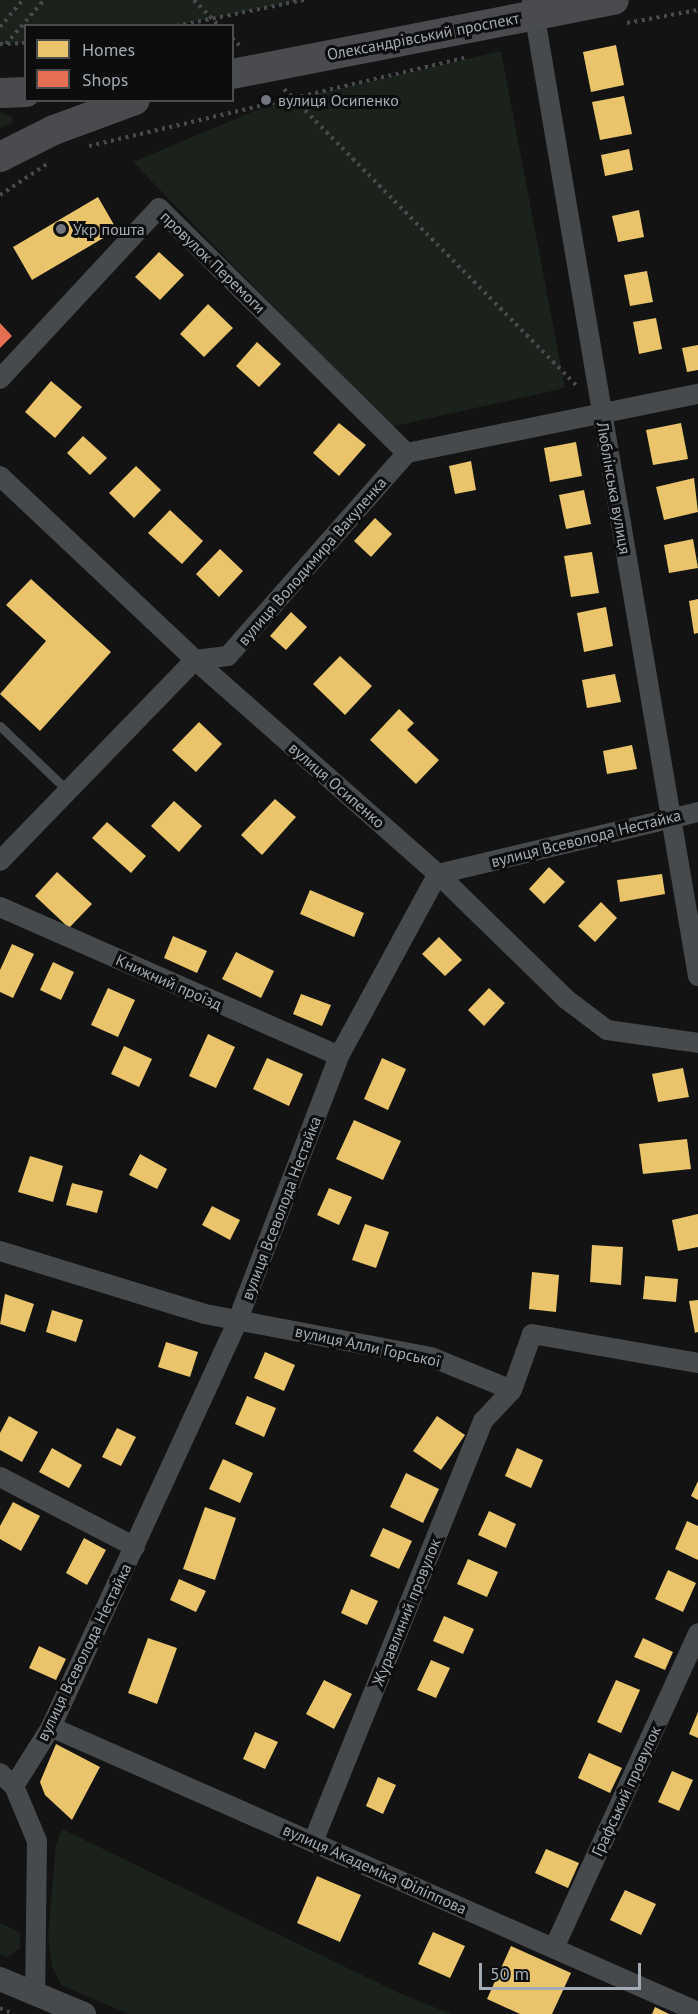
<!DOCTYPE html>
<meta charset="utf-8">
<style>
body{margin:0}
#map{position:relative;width:698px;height:2014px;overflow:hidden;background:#131313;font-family:"PT Sans",sans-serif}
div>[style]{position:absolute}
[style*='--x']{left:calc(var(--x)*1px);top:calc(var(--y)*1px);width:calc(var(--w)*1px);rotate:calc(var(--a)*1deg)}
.green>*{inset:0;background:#1b211b}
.homes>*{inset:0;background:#e9c46a}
.shops>*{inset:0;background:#e76f51}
.path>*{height:4px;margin-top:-2px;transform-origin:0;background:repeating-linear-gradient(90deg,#494a4e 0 3px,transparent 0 7.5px)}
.service>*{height:9px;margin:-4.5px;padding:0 4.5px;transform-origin:4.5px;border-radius:4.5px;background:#474a4c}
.minor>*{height:20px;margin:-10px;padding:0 10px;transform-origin:10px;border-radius:10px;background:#474a4c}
.tertiary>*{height:24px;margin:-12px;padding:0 12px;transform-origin:12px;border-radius:12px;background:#474a4c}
.primary>*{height:30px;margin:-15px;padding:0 15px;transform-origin:15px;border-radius:15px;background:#494b4e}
.dots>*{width:16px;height:16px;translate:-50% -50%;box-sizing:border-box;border:3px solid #0d0d0e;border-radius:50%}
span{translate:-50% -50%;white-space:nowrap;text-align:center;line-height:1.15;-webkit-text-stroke:6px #0d0d0e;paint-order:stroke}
.street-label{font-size:16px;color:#a3acb4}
.poi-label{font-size:16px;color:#a3acb4}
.left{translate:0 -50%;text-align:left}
.legend{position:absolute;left:24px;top:24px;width:210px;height:78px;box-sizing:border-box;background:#0d0d0e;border:2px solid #494d50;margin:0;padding:8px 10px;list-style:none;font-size:18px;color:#a3acb4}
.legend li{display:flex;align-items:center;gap:12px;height:30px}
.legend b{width:30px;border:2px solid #494d50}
.scale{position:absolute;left:479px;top:1963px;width:162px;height:27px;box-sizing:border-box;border:3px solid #a3acb4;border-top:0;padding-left:8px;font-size:18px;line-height:21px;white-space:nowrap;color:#a3acb4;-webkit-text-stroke:4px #0d0d0e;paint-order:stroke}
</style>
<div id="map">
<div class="green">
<div style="clip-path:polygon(0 0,304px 0,176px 25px,26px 26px,25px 43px,0 44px)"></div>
<div style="clip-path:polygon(501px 51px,565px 388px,390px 427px,133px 162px,271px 104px)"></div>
<div style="clip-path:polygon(0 112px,12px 117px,14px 122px,0 128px)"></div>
<div style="clip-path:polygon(62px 1829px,399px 1993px,451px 2014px,129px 2014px,61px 1985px,52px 1966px,48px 1936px,56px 1844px)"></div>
<div style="clip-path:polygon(0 1923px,20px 1932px,20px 1948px,7px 1957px,0 1954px)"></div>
</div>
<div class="homes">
<div style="clip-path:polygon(616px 45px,624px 85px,591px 92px,583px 52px)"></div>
<div style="clip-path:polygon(624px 96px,632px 134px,600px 140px,592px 102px)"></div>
<div style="clip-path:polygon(629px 149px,633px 170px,605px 176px,601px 155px)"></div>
<div style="clip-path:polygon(98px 197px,117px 230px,32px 280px,13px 247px)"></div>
<div style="clip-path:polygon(639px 210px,644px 237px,618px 242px,612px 216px)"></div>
<div style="clip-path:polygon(159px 252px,184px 275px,160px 300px,135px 277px)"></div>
<div style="clip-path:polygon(647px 271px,653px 302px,630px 306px,624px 275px)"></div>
<div style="clip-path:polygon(208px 304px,233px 328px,204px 357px,180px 334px)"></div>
<div style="clip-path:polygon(656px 318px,662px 349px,639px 354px,633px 322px)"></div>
<div style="clip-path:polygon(257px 342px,281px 364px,259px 387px,236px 366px)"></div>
<div style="clip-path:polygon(698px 345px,698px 370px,687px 372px,682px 348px)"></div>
<div style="clip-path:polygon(51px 381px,82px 407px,55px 438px,25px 412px)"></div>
<div style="clip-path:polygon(339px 423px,366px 445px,339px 476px,313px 453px)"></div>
<div style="clip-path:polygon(681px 423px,688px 459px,653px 465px,646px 430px)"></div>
<div style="clip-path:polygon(83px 436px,107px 458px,90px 475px,67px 453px)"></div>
<div style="clip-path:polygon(576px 442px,582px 476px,550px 482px,544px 448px)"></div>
<div style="clip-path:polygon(471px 461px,476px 490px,455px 494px,449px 466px)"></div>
<div style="clip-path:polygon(136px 466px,161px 490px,134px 518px,109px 493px)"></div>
<div style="clip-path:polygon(694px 478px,698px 512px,664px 520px,656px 487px)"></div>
<div style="clip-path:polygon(584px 490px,591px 524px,566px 529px,559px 495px)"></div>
<div style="clip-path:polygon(170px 510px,203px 541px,182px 564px,148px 533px)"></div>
<div style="clip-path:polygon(375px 518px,392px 534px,371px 557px,354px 541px)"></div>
<div style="clip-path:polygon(693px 539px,698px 568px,669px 573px,664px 545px)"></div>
<div style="clip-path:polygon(220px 549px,243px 571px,219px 597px,196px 574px)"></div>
<div style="clip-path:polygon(592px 552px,599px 593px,571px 597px,564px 556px)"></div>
<div style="clip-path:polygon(31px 579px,111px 652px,40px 731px,0 694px,46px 641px,6px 605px)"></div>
<div style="clip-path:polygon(698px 599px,698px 633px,694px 634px,689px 601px)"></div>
<div style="clip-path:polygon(606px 607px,613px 646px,584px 652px,577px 613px)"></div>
<div style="clip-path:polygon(291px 612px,307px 627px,286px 650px,270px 636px)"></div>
<div style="clip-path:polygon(340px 656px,372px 686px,345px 715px,313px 684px)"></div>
<div style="clip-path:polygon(615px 674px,621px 702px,587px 708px,582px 680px)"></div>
<div style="clip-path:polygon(399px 709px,414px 723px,407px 730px,439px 760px,416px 784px,370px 740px)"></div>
<div style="clip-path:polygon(199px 722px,222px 744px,196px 772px,172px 750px)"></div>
<div style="clip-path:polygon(632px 745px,637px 769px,607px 774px,603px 751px)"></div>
<div style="clip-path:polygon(275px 799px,296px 817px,262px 855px,241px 835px)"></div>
<div style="clip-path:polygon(174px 801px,202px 826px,179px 852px,151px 826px)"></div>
<div style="clip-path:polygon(107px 822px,146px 856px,131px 873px,92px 838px)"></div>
<div style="clip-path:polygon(549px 867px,565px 882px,544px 904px,529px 889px)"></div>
<div style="clip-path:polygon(57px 872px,92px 904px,69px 928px,35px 896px)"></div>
<div style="clip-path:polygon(662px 874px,665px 894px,620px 902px,617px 880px)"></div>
<div style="clip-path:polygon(310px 890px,364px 913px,354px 937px,300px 914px)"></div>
<div style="clip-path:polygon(601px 902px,617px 918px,595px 942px,578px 926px)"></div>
<div style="clip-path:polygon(173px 936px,207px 951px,197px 973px,164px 958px)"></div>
<div style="clip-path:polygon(439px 937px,462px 960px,445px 976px,422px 954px)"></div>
<div style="clip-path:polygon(12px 944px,34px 954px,13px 998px,0 992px,0 970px)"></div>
<div style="clip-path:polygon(236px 952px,274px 971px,261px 998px,222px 979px)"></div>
<div style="clip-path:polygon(53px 962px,74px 972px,61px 1000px,40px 990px)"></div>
<div style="clip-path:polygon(108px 988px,135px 1000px,118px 1037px,91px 1025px)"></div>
<div style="clip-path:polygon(489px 988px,505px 1003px,484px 1026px,468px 1010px)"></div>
<div style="clip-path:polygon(301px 994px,331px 1005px,322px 1026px,293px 1014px)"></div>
<div style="clip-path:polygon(208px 1034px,235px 1047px,216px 1088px,189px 1076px)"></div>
<div style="clip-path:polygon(124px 1046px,152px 1059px,139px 1087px,111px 1074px)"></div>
<div style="clip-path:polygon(267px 1058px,303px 1074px,289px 1106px,253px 1089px)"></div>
<div style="clip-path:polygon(382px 1058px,406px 1069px,388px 1110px,364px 1099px)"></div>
<div style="clip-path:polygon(683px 1068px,689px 1097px,658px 1102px,652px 1074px)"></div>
<div style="clip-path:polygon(354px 1120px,401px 1141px,383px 1180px,336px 1159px)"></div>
<div style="clip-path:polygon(687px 1139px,691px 1169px,643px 1174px,639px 1144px)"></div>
<div style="clip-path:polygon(140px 1154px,167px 1169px,157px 1189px,129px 1175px)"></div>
<div style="clip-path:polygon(30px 1156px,63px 1166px,53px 1202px,18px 1192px)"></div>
<div style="clip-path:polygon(72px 1183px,103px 1191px,97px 1213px,66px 1205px)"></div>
<div style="clip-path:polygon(329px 1188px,352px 1197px,339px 1225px,317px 1215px)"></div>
<div style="clip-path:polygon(212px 1206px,240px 1220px,230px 1240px,202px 1225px)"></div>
<div style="clip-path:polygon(698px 1214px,698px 1247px,678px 1251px,672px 1220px)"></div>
<div style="clip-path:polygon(365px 1224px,389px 1232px,376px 1268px,352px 1260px)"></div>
<div style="clip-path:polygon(592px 1245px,623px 1247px,621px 1285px,590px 1282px)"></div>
<div style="clip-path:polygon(532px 1272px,559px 1275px,556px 1312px,529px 1309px)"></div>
<div style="clip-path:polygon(645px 1276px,678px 1279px,676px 1302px,643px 1299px)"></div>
<div style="clip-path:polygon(5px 1294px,34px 1304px,25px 1332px,0 1324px)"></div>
<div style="clip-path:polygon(698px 1300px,698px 1332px,695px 1333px,689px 1301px)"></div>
<div style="clip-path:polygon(52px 1310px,83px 1320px,76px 1342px,46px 1332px)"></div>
<div style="clip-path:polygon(166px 1342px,198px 1352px,190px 1377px,158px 1367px)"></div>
<div style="clip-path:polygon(265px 1352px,295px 1365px,284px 1391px,254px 1378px)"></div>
<div style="clip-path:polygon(247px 1396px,276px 1408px,264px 1437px,235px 1424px)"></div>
<div style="clip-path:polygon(9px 1416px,38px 1432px,22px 1462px,0 1450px,0 1433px)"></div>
<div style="clip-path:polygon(437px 1416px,465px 1435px,441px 1470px,413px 1451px)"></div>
<div style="clip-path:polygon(117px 1428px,136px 1437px,121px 1466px,102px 1457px)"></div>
<div style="clip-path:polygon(52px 1448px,82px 1465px,69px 1488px,39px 1472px)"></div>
<div style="clip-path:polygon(517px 1448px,543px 1460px,531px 1488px,505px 1476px)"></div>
<div style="clip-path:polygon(223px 1459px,253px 1473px,240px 1503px,209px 1489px)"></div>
<div style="clip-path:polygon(406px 1473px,439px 1489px,423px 1523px,390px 1507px)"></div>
<div style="clip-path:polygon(698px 1481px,698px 1500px,691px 1496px)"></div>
<div style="clip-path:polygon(13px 1502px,40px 1516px,21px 1551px,0 1539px,0 1526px)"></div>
<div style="clip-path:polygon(205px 1507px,236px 1518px,215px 1580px,183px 1569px)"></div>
<div style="clip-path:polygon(489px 1511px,516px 1524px,506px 1548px,478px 1535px)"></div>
<div style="clip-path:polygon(687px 1521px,698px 1526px,698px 1560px,675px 1549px)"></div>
<div style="clip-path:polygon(383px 1528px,412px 1541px,399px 1569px,370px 1556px)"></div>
<div style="clip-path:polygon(84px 1538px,106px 1550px,87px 1585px,66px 1573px)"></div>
<div style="clip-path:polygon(468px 1559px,498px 1572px,487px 1597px,457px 1584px)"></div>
<div style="clip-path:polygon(668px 1570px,696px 1583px,683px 1612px,655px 1599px)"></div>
<div style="clip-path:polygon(179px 1579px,206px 1591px,196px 1612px,170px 1600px)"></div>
<div style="clip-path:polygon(351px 1589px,378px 1601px,367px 1625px,341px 1613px)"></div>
<div style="clip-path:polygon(444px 1616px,474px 1629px,463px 1654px,433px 1641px)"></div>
<div style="clip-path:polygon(148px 1638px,177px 1648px,157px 1704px,128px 1693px)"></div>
<div style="clip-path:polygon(643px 1638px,673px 1652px,665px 1670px,634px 1657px)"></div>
<div style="clip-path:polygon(39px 1646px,66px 1659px,56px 1680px,29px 1668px)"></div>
<div style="clip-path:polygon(431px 1660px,450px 1668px,436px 1698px,417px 1690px)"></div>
<div style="clip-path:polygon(324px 1680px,352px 1694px,334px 1729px,306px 1714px)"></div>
<div style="clip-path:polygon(616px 1680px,640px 1690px,621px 1733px,597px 1722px)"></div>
<div style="clip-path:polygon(698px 1712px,698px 1738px,689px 1734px)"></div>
<div style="clip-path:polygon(255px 1732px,278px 1742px,265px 1769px,243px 1759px)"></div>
<div style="clip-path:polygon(56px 1744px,100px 1767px,72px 1820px,45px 1795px,40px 1782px)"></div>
<div style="clip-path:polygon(589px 1753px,622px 1768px,610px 1793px,578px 1778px)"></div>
<div style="clip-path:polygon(672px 1771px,693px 1780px,679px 1811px,658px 1802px)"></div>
<div style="clip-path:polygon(378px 1777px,396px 1785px,383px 1814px,366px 1806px)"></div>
<div style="clip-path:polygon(546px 1849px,579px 1863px,568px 1888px,535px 1873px)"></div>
<div style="clip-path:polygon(317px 1876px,361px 1895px,340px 1942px,297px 1923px)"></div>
<div style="clip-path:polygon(625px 1890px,656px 1904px,641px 1935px,610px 1920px)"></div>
<div style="clip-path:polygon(433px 1932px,465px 1946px,450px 1978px,418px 1964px)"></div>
<div style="clip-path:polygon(511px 1946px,571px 1973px,552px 2014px,520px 2014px,487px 1999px)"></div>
<div style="clip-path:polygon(655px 2007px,669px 2014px,652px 2014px)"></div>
</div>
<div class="shops">
<div style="clip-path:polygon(0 323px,12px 336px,0 348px)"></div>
</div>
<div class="path">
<div style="--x:194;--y:0;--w:36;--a:46"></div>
<div style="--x:627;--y:23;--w:72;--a:-10.4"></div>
<div style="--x:176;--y:26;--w:131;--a:-11.5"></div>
<div style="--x:0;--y:27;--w:35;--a:-50"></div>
<div style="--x:232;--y:38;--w:11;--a:45"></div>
<div style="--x:0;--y:44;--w:26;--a:-2"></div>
<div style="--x:6;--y:44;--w:58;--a:-49.2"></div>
<div style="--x:284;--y:89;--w:416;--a:45.4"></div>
<div style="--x:89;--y:146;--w:389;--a:-13.2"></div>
<div style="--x:0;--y:195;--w:56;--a:-33.4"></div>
<div style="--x:0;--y:2008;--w:15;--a:23"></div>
</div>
<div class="service">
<div style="--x:0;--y:726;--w:94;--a:43.7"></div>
</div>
<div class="minor">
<div style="--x:532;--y:0;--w:990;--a:80.35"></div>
<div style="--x:0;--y:379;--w:233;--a:-47.1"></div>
<div style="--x:159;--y:208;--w:349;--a:44.7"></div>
<div style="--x:0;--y:476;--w:268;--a:43.3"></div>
<div style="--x:195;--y:660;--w:324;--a:41.4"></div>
<div style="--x:438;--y:874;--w:179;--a:44.3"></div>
<div style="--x:566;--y:999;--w:51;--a:37.1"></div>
<div style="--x:607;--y:1030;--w:92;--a:8.1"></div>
<div style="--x:0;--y:861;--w:280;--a:-45.9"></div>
<div style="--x:195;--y:660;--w:33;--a:-7"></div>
<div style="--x:228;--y:656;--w:271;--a:-48.6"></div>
<div style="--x:407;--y:453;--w:297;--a:-11.5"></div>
<div style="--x:0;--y:907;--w:370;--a:23.7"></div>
<div style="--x:0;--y:1251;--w:214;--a:17.1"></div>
<div style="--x:205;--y:1314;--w:230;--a:10.8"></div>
<div style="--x:431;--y:1357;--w:87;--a:22.2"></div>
<div style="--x:512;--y:1390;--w:59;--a:-70.3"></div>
<div style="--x:532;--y:1334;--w:169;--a:9.9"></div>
<div style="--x:0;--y:1477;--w:152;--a:27.4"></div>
<div style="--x:51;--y:1727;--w:707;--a:23.77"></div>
<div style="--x:0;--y:1773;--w:19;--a:43"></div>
<div style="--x:14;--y:1786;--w:60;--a:67.3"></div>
<div style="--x:37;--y:1841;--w:153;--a:90.7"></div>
<div style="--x:14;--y:1786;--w:70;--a:-57.9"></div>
<div style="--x:51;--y:1727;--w:446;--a:-65.3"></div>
<div style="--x:237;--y:1322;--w:285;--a:-69"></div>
<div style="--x:339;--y:1056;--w:207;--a:-61.5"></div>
<div style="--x:438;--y:874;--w:267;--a:-13.4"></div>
<div style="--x:313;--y:1842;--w:454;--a:-68"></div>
<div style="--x:483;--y:1421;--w:42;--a:-46.9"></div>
<div style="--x:554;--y:1948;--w:346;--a:-65.4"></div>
</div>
<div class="tertiary">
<div style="--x:0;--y:1979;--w:91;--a:22.6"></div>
</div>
<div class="primary">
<div style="--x:232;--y:74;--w:389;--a:-11"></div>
<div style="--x:0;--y:93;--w:26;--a:-2"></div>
<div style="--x:0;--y:157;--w:60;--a:-26.6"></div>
<div style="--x:54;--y:130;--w:86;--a:-20.3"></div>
</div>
<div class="dots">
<div style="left:266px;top:100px;background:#71767c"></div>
<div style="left:61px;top:229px;background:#71767c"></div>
</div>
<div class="street-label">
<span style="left:423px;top:36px;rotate:-11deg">Олександрівський проспект</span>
<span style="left:213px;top:262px;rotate:44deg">провулок Перемоги</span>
<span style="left:614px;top:488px;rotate:80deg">Люблінська вулиця</span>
<span style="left:312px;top:561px;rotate:-49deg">вулиця Володимира Вакуленка</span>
<span style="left:337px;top:785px;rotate:41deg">вулиця Осипенко</span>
<span style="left:586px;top:838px;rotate:-14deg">вулиця Всеволода Нестайка</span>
<span style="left:169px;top:982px;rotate:24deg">Книжний проїзд</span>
<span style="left:281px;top:1208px;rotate:-69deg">вулиця Всеволода Нестайка</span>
<span style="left:368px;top:1346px;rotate:12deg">вулиця Алли Горської</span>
<span style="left:406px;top:1612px;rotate:-68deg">Журавлиний провулок</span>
<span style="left:84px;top:1652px;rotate:-64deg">вулиця Всеволода Нестайка</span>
<span style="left:626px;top:1791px;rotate:-65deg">Графський провулок</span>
<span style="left:375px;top:1869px;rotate:24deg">вулиця Академіка Філіппова</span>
</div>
<div class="poi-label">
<span class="left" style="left:278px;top:100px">вулиця Осипенко</span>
<span class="left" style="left:73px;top:229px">Укр пошта</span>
</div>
<ul class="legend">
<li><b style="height:16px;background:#e9c46a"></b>Homes</li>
<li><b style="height:16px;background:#e76f51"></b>Shops</li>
</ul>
<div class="scale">50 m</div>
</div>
